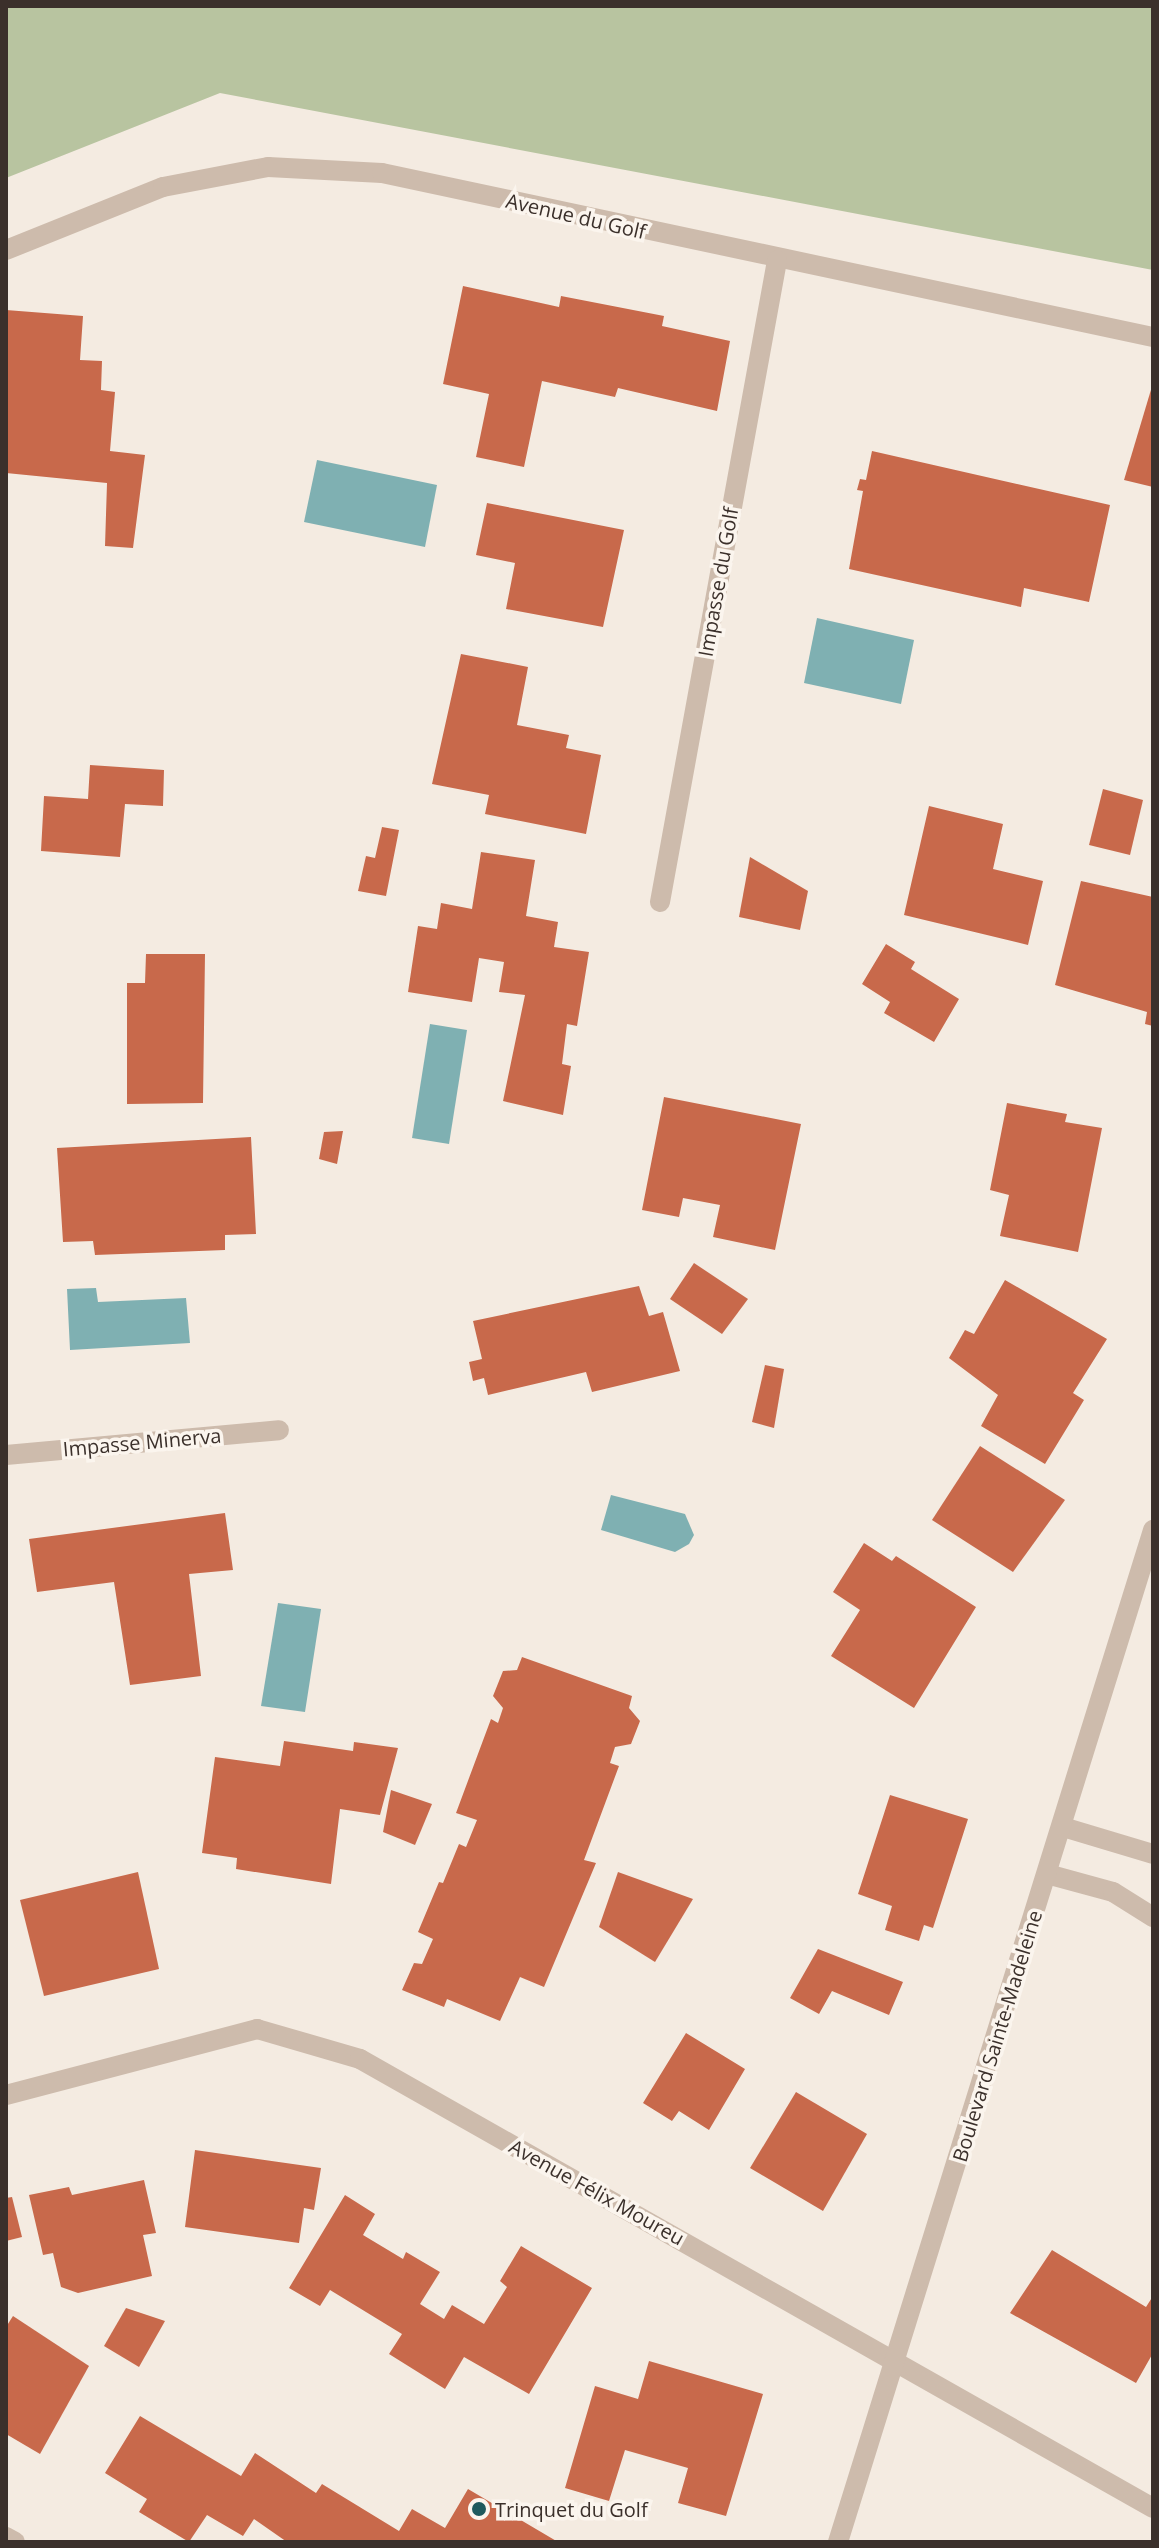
<!DOCTYPE html>
<meta charset="utf-8">
<style>
body{margin:0}
#map{position:relative;width:1159px;height:2548px;overflow:hidden;background:#f4ebe1;font-family:"Open Sans",sans-serif}
div>[style]{position:absolute}
[style*='--x']{left:calc(var(--x)*1px);top:calc(var(--y)*1px);width:calc(var(--w)*1px);rotate:calc(var(--a)*1deg)}
.green>*{inset:0;background:#b8c4a0}
.water>*{inset:0;background:#7fb0b2}
.building>*{inset:0;background:#c8694b}
.service>*{height:20px;margin:-10px;padding:0 10px;transform-origin:10px;border-radius:10px;background:#cdbbac}
.minor>*{height:20px;margin:-10px;padding:0 10px;transform-origin:10px;border-radius:10px;background:#cdbbac}
.tertiary>*{height:20px;margin:-10px;padding:0 10px;transform-origin:10px;border-radius:10px;background:#cdbbac}
.dots>*{width:22px;height:22px;translate:-50% -50%;box-sizing:border-box;border:4px solid #fbf5ee;border-radius:50%}
span{translate:-50% -50%;white-space:nowrap;text-align:center;line-height:1.15;-webkit-text-stroke:7px #fbf5ee;paint-order:stroke}
.street-label{font-size:20px;color:#3b302b}
.poi-label{font-size:20px;color:#3b302b}
.left{translate:0 -50%;text-align:left}
.frame{position:absolute;inset:0;border:8px solid #3b302b;pointer-events:none}
</style>
<div id="map">
<div class="green">
<div style="clip-path:polygon(6px 6px,1153px 6px,1153px 270px,220px 93px,6px 178px)"></div>
</div>
<div class="water">
<div style="clip-path:polygon(317px 460px,437px 485px,425px 547px,304px 522px)"></div>
<div style="clip-path:polygon(817px 618px,914px 640px,901px 704px,804px 683px)"></div>
<div style="clip-path:polygon(430px 1024px,467px 1030px,449px 1144px,412px 1138px)"></div>
<div style="clip-path:polygon(96px 1288px,98px 1302px,186px 1298px,190px 1343px,70px 1350px,67px 1289px)"></div>
<div style="clip-path:polygon(611px 1495px,685px 1514px,694px 1535px,689px 1544px,675px 1552px,601px 1530px)"></div>
<div style="clip-path:polygon(278px 1603px,321px 1609px,305px 1712px,261px 1706px)"></div>
</div>
<div class="building">
<div style="clip-path:polygon(463px 286px,559px 307px,561px 296px,664px 316px,662px 326px,730px 341px,717px 411px,618px 388px,615px 397px,542px 381px,524px 467px,476px 457px,489px 394px,443px 384px)"></div>
<div style="clip-path:polygon(6px 310px,83px 316px,80px 360px,102px 361px,101px 390px,115px 392px,110px 451px,145px 455px,133px 548px,105px 546px,107px 483px,6px 473px)"></div>
<div style="clip-path:polygon(1153px 383px,1153px 487px,1124px 480px)"></div>
<div style="clip-path:polygon(872px 451px,1110px 505px,1089px 602px,1024px 588px,1021px 607px,849px 569px,863px 491px,857px 490px,860px 479px,866px 480px)"></div>
<div style="clip-path:polygon(487px 503px,624px 530px,603px 627px,506px 609px,515px 563px,476px 555px)"></div>
<div style="clip-path:polygon(461px 654px,528px 667px,517px 725px,569px 735px,566px 748px,601px 755px,586px 834px,485px 814px,489px 795px,432px 784px)"></div>
<div style="clip-path:polygon(90px 765px,164px 770px,163px 806px,125px 804px,120px 857px,41px 851px,44px 796px,88px 799px)"></div>
<div style="clip-path:polygon(1103px 789px,1143px 800px,1130px 855px,1089px 845px)"></div>
<div style="clip-path:polygon(929px 806px,1003px 824px,993px 869px,1043px 881px,1028px 945px,904px 915px)"></div>
<div style="clip-path:polygon(382px 827px,399px 830px,386px 896px,358px 891px,366px 856px,375px 858px)"></div>
<div style="clip-path:polygon(481px 852px,535px 860px,526px 916px,558px 922px,554px 947px,589px 952px,577px 1026px,567px 1024px,562px 1064px,571px 1066px,563px 1115px,503px 1101px,525px 995px,499px 992px,504px 962px,479px 958px,472px 1002px,408px 992px,418px 926px,437px 929px,441px 903px,472px 909px)"></div>
<div style="clip-path:polygon(750px 857px,808px 891px,800px 930px,739px 917px)"></div>
<div style="clip-path:polygon(1081px 881px,1153px 897px,1153px 1026px,1145px 1024px,1147px 1012px,1055px 985px)"></div>
<div style="clip-path:polygon(886px 944px,915px 962px,911px 969px,959px 999px,934px 1042px,884px 1013px,890px 1002px,862px 984px)"></div>
<div style="clip-path:polygon(146px 954px,205px 954px,203px 1103px,127px 1104px,127px 983px,145px 983px)"></div>
<div style="clip-path:polygon(664px 1097px,801px 1124px,775px 1250px,713px 1237px,720px 1205px,683px 1198px,679px 1217px,642px 1210px)"></div>
<div style="clip-path:polygon(1007px 1103px,1067px 1114px,1065px 1122px,1102px 1128px,1078px 1252px,1000px 1236px,1009px 1195px,990px 1190px)"></div>
<div style="clip-path:polygon(343px 1131px,337px 1164px,319px 1159px,324px 1132px)"></div>
<div style="clip-path:polygon(251px 1137px,256px 1234px,225px 1235px,225px 1250px,95px 1255px,93px 1241px,63px 1242px,57px 1148px)"></div>
<div style="clip-path:polygon(694px 1263px,748px 1299px,722px 1334px,670px 1299px)"></div>
<div style="clip-path:polygon(1005px 1280px,1107px 1339px,1073px 1393px,1084px 1400px,1045px 1464px,981px 1426px,998px 1395px,949px 1358px,965px 1330px,974px 1334px)"></div>
<div style="clip-path:polygon(639px 1286px,649px 1316px,663px 1312px,680px 1371px,592px 1392px,586px 1372px,488px 1395px,484px 1378px,473px 1381px,469px 1362px,482px 1359px,473px 1321px)"></div>
<div style="clip-path:polygon(765px 1365px,784px 1369px,774px 1428px,752px 1422px)"></div>
<div style="clip-path:polygon(980px 1446px,1065px 1500px,1013px 1572px,932px 1520px)"></div>
<div style="clip-path:polygon(225px 1513px,233px 1570px,189px 1574px,201px 1676px,130px 1685px,114px 1582px,37px 1592px,29px 1539px)"></div>
<div style="clip-path:polygon(864px 1543px,892px 1561px,896px 1556px,976px 1607px,914px 1708px,831px 1656px,860px 1610px,833px 1592px)"></div>
<div style="clip-path:polygon(522px 1657px,632px 1696px,629px 1708px,640px 1721px,631px 1744px,615px 1747px,610px 1763px,619px 1766px,584px 1860px,596px 1863px,544px 1987px,520px 1977px,500px 2021px,447px 1999px,444px 2007px,402px 1990px,414px 1963px,422px 1964px,433px 1939px,418px 1932px,439px 1882px,443px 1883px,459px 1844px,466px 1847px,477px 1820px,456px 1813px,491px 1719px,498px 1723px,503px 1708px,493px 1696px,503px 1671px,517px 1670px)"></div>
<div style="clip-path:polygon(284px 1741px,353px 1751px,354px 1742px,398px 1748px,380px 1815px,340px 1809px,331px 1884px,236px 1869px,237px 1858px,202px 1853px,215px 1757px,280px 1766px)"></div>
<div style="clip-path:polygon(391px 1790px,432px 1804px,415px 1845px,383px 1832px)"></div>
<div style="clip-path:polygon(890px 1795px,968px 1819px,933px 1928px,924px 1925px,919px 1941px,885px 1930px,892px 1906px,858px 1894px)"></div>
<div style="clip-path:polygon(138px 1872px,159px 1969px,44px 1996px,20px 1900px)"></div>
<div style="clip-path:polygon(618px 1872px,693px 1899px,655px 1962px,599px 1927px)"></div>
<div style="clip-path:polygon(818px 1949px,903px 1982px,889px 2015px,832px 1991px,819px 2014px,790px 1998px)"></div>
<div style="clip-path:polygon(686px 2033px,745px 2069px,709px 2130px,679px 2111px,672px 2121px,643px 2103px)"></div>
<div style="clip-path:polygon(796px 2092px,867px 2134px,823px 2211px,750px 2168px)"></div>
<div style="clip-path:polygon(195px 2150px,321px 2168px,314px 2210px,304px 2208px,299px 2243px,185px 2227px)"></div>
<div style="clip-path:polygon(144px 2180px,156px 2233px,143px 2235px,152px 2276px,78px 2293px,61px 2287px,53px 2253px,43px 2255px,29px 2195px,69px 2187px,72px 2195px)"></div>
<div style="clip-path:polygon(345px 2195px,375px 2214px,363px 2235px,403px 2259px,406px 2252px,440px 2272px,420px 2304px,444px 2319px,452px 2305px,484px 2324px,507px 2287px,500px 2281px,521px 2246px,592px 2288px,529px 2394px,464px 2357px,445px 2389px,389px 2354px,402px 2334px,330px 2290px,320px 2306px,289px 2288px)"></div>
<div style="clip-path:polygon(12px 2197px,22px 2237px,6px 2241px,6px 2198px)"></div>
<div style="clip-path:polygon(1052px 2250px,1146px 2307px,1153px 2296px,1153px 2353px,1136px 2383px,1010px 2313px)"></div>
<div style="clip-path:polygon(126px 2308px,165px 2321px,139px 2367px,104px 2346px)"></div>
<div style="clip-path:polygon(13px 2316px,89px 2366px,40px 2454px,6px 2434px,6px 2327px)"></div>
<div style="clip-path:polygon(649px 2361px,763px 2394px,726px 2516px,678px 2503px,688px 2468px,625px 2450px,609px 2501px,565px 2488px,595px 2386px,638px 2399px)"></div>
<div style="clip-path:polygon(140px 2416px,241px 2476px,255px 2453px,316px 2493px,322px 2484px,399px 2531px,412px 2509px,445px 2528px,468px 2489px,558px 2542px,287px 2542px,254px 2519px,243px 2536px,207px 2515px,189px 2542px,139px 2512px,147px 2499px,105px 2473px)"></div>
</div>
<div class="service">
<div style="--x:1063;--y:1827;--w:94;--a:16.7"></div>
<div style="--x:1047;--y:1874;--w:68;--a:15.3"></div>
<div style="--x:1113;--y:1892;--w:47;--a:32"></div>
</div>
<div class="minor">
<div style="--x:6;--y:250;--w:169;--a:-21.9"></div>
<div style="--x:163;--y:187;--w:107;--a:-10.8"></div>
<div style="--x:268;--y:167;--w:114;--a:3"></div>
<div style="--x:382;--y:173;--w:788;--a:12.01"></div>
<div style="--x:660;--y:902;--w:652;--a:-79.66"></div>
<div style="--x:6;--y:1455;--w:274;--a:-5.2"></div>
<div style="--x:6;--y:2095;--w:260;--a:-14.7"></div>
<div style="--x:257;--y:2029;--w:107;--a:16.2"></div>
<div style="--x:360;--y:2059;--w:911;--a:29.52"></div>
<div style="--x:6;--y:2537;--w:10;--a:29"></div>
</div>
<div class="tertiary">
<div style="--x:838;--y:2542;--w:1060;--a:-72.71"></div>
</div>
<div class="dots">
<div style="left:479px;top:2509px;background:#1f5a5e"></div>
</div>
<div class="street-label">
<span style="left:576px;top:216px;rotate:13deg">Avenue du Golf</span>
<span style="left:718px;top:582px;rotate:-80deg">Impasse du Golf</span>
<span style="left:142px;top:1442px;rotate:-5deg">Impasse Minerva</span>
<span style="left:997px;top:2036px;rotate:-73deg">Boulevard Sainte-Madeleine</span>
<span style="left:597px;top:2192px;rotate:29deg">Avenue Félix Moureu</span>
</div>
<div class="poi-label">
<span class="left" style="left:495px;top:2509px">Trinquet du Golf</span>
</div>
<div class="frame"></div>
</div>
